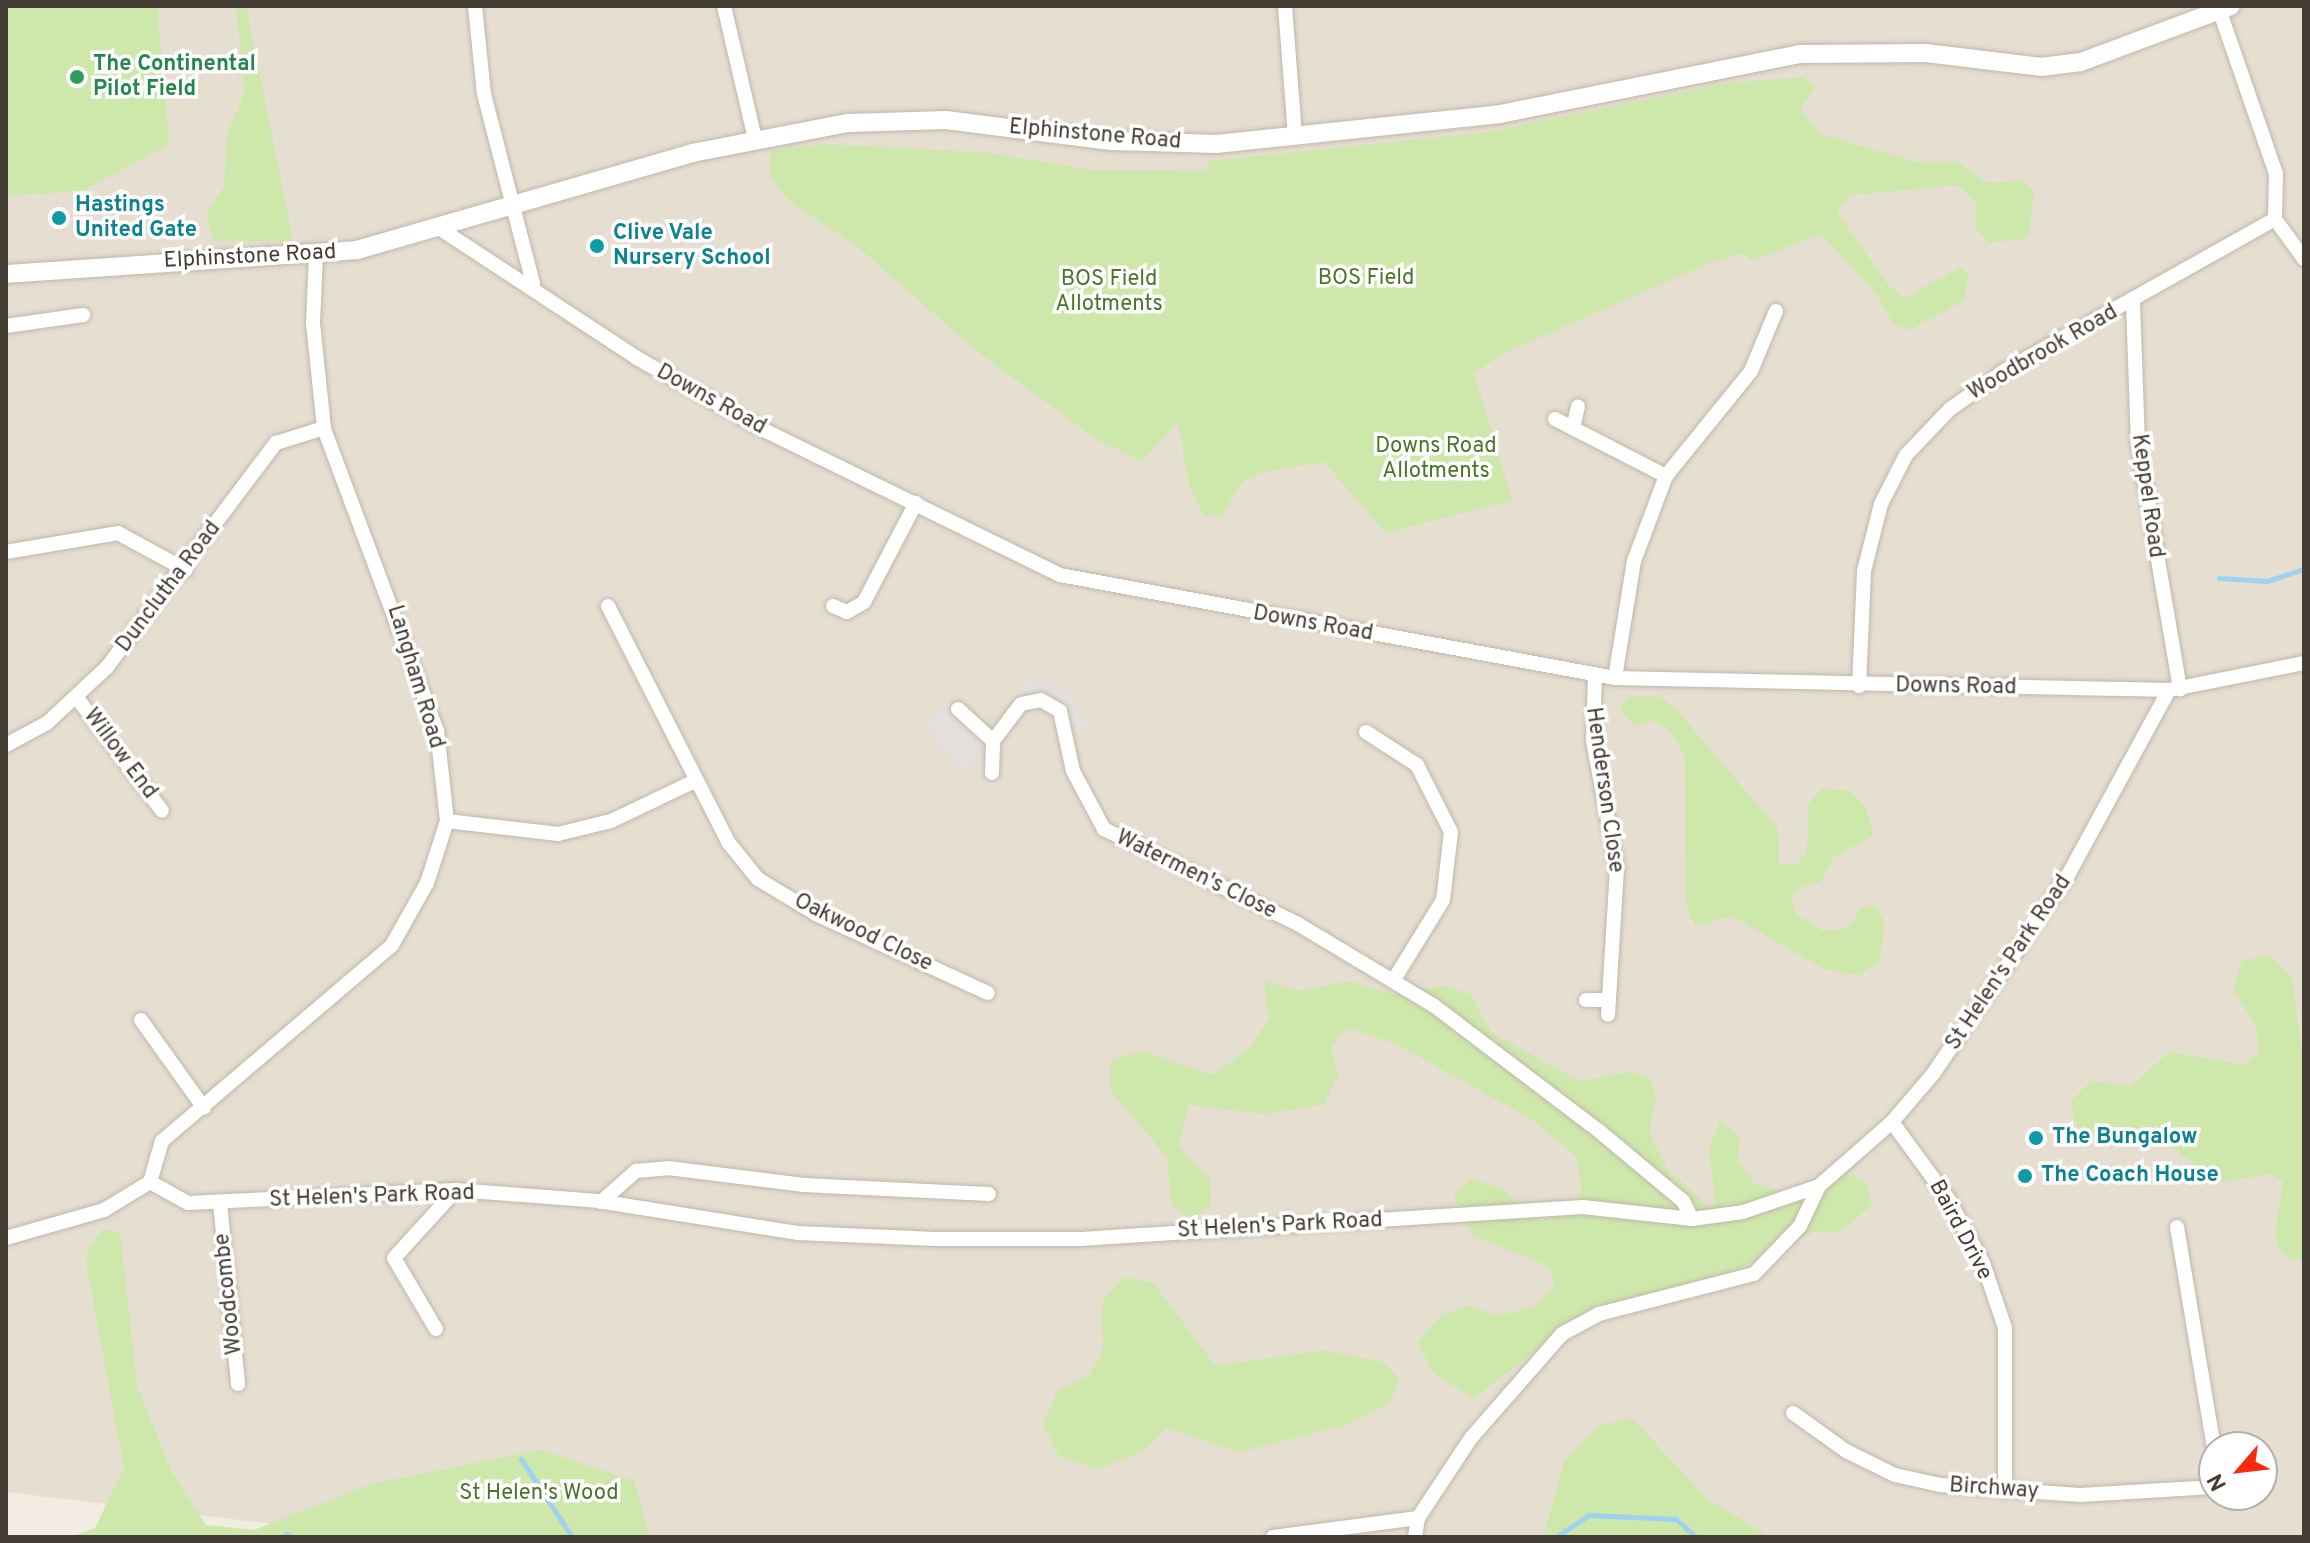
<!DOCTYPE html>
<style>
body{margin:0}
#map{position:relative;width:2310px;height:1543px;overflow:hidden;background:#f2ece3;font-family:Overpass,sans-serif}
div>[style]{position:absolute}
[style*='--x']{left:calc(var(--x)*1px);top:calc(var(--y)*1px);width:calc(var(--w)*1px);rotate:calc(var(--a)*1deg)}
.residential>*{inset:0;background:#e6ded1}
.green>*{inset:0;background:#cee7ab}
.parking>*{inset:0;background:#e2dfdc}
.stream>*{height:5px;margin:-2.5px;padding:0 2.5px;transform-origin:2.5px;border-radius:2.5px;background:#9dd2f0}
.roads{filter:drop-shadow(0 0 2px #c0b7a9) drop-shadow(0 0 2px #c0b7a9)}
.minor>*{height:14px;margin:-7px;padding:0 7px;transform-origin:7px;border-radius:7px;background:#fff}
.tertiary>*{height:18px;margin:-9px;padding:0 9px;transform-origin:9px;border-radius:9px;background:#fff}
.dots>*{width:22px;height:22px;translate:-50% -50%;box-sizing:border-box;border:4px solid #fff;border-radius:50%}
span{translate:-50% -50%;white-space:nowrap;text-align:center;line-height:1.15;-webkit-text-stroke:7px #fff;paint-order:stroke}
.leisure-label{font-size:22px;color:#27864d;font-weight:700}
.left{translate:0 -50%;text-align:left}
.street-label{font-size:22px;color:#433c33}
.culture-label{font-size:22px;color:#0d838f;font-weight:700}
.park-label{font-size:22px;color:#487527}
.frame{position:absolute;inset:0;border:8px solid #433c33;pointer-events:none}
.north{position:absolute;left:2198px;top:1431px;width:80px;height:80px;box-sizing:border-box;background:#fff;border:2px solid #b4b1ad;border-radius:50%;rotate:242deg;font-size:22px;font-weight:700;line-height:32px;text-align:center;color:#433c33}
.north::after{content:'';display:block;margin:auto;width:28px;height:36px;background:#fb2910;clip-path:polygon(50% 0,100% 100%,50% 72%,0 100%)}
</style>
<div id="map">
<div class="residential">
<div style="clip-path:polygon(evenodd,6px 6px,2304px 6px,2304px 1537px,380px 1537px,6px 1492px,6px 6px,2214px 1447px,2262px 1447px,2262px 1495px,2214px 1495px,2214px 1447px)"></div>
</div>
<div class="green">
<div style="clip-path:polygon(6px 6px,157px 6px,169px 138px,164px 148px,81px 191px,6px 196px)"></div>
<div style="clip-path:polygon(236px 6px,246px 6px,293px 241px,214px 241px,206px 216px,224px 186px,227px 134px,245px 91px)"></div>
<div style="clip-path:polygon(1802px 77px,1815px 87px,1800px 110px,1822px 135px,1920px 163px,1959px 163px,1986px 183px,2023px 180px,2034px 192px,2028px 238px,1990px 243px,1975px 228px,1976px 202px,1958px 185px,1850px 195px,1837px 212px,1888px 285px,1904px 298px,1961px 267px,1969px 276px,1963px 301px,1910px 330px,1894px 325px,1875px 292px,1821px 234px,1751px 261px,1743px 253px,1712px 262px,1506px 352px,1474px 373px,1512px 500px,1386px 533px,1324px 462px,1262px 472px,1241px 483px,1222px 516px,1204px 515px,1189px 485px,1178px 422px,1141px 461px,1096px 439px,974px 349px,856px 245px,790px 202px,770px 176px,771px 151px,825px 144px,992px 153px,1090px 170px,1207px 171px,1209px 161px,1489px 132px,1727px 83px)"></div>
<div style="clip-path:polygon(1630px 696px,1660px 697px,1676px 709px,1778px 829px,1779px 864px,1796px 865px,1807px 851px,1808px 805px,1821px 789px,1850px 790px,1866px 809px,1874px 835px,1834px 857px,1820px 882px,1799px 888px,1791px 899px,1797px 915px,1823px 931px,1848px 928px,1860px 909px,1875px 905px,1885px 923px,1879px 962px,1858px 975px,1826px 970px,1732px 916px,1695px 926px,1686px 905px,1685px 756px,1670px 730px,1652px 720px,1635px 727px,1620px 709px)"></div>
<div style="clip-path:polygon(2269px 955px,2292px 978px,2304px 1069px,2304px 1261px,2286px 1258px,2275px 1238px,2283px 1181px,2270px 1174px,2218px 1183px,2162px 1139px,2100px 1142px,2077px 1127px,2070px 1102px,2091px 1081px,2131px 1086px,2169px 1052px,2244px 1065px,2259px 1053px,2256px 1026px,2233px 989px,2242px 961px)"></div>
<div style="clip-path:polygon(1264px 981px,1298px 991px,1349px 981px,1397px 995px,1446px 985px,1471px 995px,1491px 1032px,1579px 1081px,1631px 1072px,1650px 1078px,1656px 1097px,1649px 1132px,1668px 1170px,1708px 1206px,1716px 1204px,1709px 1149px,1720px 1120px,1740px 1137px,1737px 1159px,1755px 1184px,1808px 1198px,1847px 1174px,1866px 1183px,1872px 1205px,1840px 1232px,1812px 1232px,1704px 1286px,1596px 1305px,1474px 1398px,1434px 1374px,1418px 1342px,1439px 1317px,1469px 1305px,1498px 1316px,1535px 1306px,1555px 1286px,1548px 1266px,1472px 1235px,1453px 1196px,1471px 1179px,1503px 1189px,1535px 1221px,1561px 1216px,1582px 1190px,1576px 1156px,1528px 1117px,1394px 1043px,1347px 1028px,1331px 1047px,1338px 1076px,1323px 1105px,1263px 1114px,1189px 1105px,1178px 1145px,1210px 1180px,1211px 1205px,1191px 1219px,1172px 1205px,1167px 1157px,1111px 1091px,1110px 1061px,1141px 1051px,1212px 1075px,1248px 1050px,1269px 1018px)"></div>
<div style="clip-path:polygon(102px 1230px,120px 1232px,137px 1385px,171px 1471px,206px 1525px,254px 1530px,372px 1484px,541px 1450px,634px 1481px,650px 1537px,71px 1537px,95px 1528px,124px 1468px,85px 1256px)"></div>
<div style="clip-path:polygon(1124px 1277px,1153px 1283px,1215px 1366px,1324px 1350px,1383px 1362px,1400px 1379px,1390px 1403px,1346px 1425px,1240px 1452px,1166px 1428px,1146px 1449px,1100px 1469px,1059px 1456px,1043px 1424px,1057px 1391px,1089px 1376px,1103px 1349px,1102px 1302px)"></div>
<div style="clip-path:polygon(1632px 1418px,1708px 1500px,1771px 1537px,1543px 1537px,1565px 1461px,1599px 1426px)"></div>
</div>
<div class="parking">
<div style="clip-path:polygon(1025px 678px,1067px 687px,1089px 727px,1075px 733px,1060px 704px,1018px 699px)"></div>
<div style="clip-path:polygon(948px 701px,991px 752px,964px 774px,922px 724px)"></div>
</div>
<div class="stream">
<div style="--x:2219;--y:578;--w:48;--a:3.6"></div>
<div style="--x:2267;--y:581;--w:39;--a:-18"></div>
<div style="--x:521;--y:1459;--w:93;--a:56.8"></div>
<div style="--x:286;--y:1534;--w:7;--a:27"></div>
<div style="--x:1556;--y:1537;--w:40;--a:-34"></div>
<div style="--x:1589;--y:1515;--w:87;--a:2.6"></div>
<div style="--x:1676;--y:1519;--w:27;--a:42"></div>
</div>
<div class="roads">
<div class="minor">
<div style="--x:475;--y:6;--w:88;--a:84.2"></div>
<div style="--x:484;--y:94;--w:196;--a:75.5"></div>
<div style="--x:724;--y:6;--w:137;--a:76.9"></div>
<div style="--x:1285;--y:6;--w:130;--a:85.6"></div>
<div style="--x:2220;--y:12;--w:171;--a:70.9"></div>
<div style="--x:2276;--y:174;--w:45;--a:91.3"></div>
<div style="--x:2275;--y:219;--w:49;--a:54.1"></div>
<div style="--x:439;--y:228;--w:237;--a:33.3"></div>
<div style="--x:637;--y:358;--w:144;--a:29.6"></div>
<div style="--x:762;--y:429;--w:332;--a:26.1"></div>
<div style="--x:1060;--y:575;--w:564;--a:10.51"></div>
<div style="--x:1615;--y:678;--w:554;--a:1.24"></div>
<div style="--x:2169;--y:690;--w:138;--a:-11.3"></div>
<div style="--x:2133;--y:302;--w:141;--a:88"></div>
<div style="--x:2138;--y:443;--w:250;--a:80.3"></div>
<div style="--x:6;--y:326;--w:78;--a:-8.1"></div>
<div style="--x:1555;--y:419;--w:125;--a:27.2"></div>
<div style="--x:1573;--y:428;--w:22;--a:-77"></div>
<div style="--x:6;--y:552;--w:114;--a:-9.6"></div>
<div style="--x:118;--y:533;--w:77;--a:28.6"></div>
<div style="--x:608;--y:606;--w:265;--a:63"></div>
<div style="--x:728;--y:842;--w:48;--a:51"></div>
<div style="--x:758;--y:879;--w:68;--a:31.1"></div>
<div style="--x:816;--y:914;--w:189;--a:24.7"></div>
<div style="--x:833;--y:606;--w:15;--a:23"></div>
<div style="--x:847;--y:612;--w:20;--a:-30"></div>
<div style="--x:864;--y:602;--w:112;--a:-62.3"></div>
<div style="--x:1595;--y:676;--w:65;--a:91.8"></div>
<div style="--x:1593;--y:741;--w:129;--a:79.3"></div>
<div style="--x:1617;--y:868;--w:147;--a:93.5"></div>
<div style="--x:1615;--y:678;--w:119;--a:-80.8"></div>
<div style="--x:1634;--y:561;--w:91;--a:-69.4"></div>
<div style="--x:1666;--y:476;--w:135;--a:-51"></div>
<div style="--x:1751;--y:371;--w:65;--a:-67.4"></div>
<div style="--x:1859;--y:686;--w:115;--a:-87.5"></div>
<div style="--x:1864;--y:571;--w:69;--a:-75.8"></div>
<div style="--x:1881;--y:504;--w:55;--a:-63"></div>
<div style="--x:1906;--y:455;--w:64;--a:-46.3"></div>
<div style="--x:1950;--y:409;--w:68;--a:-34.9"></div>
<div style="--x:2006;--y:370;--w:308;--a:-29.3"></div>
<div style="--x:77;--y:698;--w:141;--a:53"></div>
<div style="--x:958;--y:709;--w:47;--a:42.4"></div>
<div style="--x:1366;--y:732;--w:61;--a:32.9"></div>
<div style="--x:1417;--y:765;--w:75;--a:63.1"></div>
<div style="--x:1451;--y:832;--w:68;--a:96.7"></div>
<div style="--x:1443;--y:900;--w:95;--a:121.7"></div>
<div style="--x:6;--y:745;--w:47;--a:-28.2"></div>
<div style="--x:47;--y:723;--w:82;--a:-43"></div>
<div style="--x:107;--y:667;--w:281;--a:-53"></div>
<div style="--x:276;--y:443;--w:50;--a:-17.4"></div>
<div style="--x:992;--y:773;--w:32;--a:-88"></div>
<div style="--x:993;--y:741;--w:46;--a:-52.9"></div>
<div style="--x:1021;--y:704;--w:20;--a:-11"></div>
<div style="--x:1041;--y:700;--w:22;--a:30"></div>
<div style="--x:1060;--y:711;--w:61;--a:77.8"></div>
<div style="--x:1073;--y:771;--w:66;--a:61.9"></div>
<div style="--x:1104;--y:829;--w:216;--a:26.1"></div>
<div style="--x:1298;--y:924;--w:157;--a:31"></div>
<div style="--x:1433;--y:1005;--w:208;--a:37.2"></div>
<div style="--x:1599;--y:1131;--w:109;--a:39.8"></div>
<div style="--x:1683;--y:1201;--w:20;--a:63"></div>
<div style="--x:447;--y:821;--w:112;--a:6.7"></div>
<div style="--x:558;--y:834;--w:55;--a:-13.8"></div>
<div style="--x:611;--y:821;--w:93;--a:-25.5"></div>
<div style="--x:1586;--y:1000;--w:22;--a:0"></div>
<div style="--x:141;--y:1020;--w:108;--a:54.4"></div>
<div style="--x:1892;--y:1122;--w:97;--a:53.8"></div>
<div style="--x:1949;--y:1200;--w:72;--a:61.6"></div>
<div style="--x:1983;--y:1263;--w:69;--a:71.3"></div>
<div style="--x:2005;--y:1328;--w:163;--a:90"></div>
<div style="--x:150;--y:1182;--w:43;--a:28.9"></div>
<div style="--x:188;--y:1203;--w:268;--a:-2.8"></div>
<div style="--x:456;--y:1190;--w:142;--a:4.4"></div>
<div style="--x:598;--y:1201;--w:203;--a:9.1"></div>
<div style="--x:798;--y:1233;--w:137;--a:2.5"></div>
<div style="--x:935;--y:1239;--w:146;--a:0"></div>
<div style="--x:1081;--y:1239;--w:503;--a:-3.65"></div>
<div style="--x:1583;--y:1207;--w:110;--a:6.3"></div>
<div style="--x:1692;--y:1219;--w:51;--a:-7.8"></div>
<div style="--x:1743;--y:1212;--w:80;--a:-18.9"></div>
<div style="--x:1819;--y:1186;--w:97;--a:-41.2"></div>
<div style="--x:1892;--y:1122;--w:63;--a:-49.5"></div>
<div style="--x:1933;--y:1074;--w:238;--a:-55.8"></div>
<div style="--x:2067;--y:877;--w:213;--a:-61.4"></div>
<div style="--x:150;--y:1182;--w:43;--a:-73.7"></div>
<div style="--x:162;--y:1141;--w:302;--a:-40.4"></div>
<div style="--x:392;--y:945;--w:71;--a:-60.6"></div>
<div style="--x:427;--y:883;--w:65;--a:-72.1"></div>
<div style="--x:447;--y:821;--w:91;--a:-96.3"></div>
<div style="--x:437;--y:731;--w:323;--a:-110.5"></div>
<div style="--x:324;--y:428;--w:106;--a:-96"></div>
<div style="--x:313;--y:323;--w:68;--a:-87.5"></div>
<div style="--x:601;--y:1202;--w:47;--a:-41.5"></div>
<div style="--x:636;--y:1171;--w:32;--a:-5"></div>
<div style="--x:668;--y:1168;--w:137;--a:7.1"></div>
<div style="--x:804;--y:1185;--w:185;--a:2.8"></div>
<div style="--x:220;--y:1203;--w:182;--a:84.3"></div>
<div style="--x:2177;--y:1227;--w:223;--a:80.5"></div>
<div style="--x:6;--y:1238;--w:102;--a:-15.9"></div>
<div style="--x:104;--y:1210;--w:54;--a:-31.3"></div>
<div style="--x:436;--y:1329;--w:82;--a:-120.6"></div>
<div style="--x:394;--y:1258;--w:92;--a:-47.6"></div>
<div style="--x:1793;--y:1413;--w:65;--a:35.6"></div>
<div style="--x:1846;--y:1451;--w:55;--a:26.1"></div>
<div style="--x:1895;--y:1475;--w:46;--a:12.5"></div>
<div style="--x:1940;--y:1485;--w:140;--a:4.1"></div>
<div style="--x:2080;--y:1495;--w:134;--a:-3.4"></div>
<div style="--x:2262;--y:1481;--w:4;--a:0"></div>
<div style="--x:1273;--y:1537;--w:146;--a:-7.5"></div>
<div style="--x:1415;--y:1537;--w:19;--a:-81"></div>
<div style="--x:1418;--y:1518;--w:96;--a:-56.5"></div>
<div style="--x:1471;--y:1438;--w:138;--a:-48.8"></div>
<div style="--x:1562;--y:1334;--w:42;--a:-28.4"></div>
<div style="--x:1599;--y:1314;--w:160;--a:-14.5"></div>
<div style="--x:1754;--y:1274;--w:66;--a:-46.2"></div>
<div style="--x:1800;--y:1226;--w:44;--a:-64.6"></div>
</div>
<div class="tertiary">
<div style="--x:6;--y:274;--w:352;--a:-3.9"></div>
<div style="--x:357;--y:250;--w:349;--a:-16.1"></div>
<div style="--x:692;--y:153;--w:159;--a:-10.9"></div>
<div style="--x:848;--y:123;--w:98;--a:-1.8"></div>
<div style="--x:946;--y:120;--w:166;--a:7.3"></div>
<div style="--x:1111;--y:141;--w:105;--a:1.6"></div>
<div style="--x:1216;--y:144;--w:286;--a:-6"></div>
<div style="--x:1500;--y:114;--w:306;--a:-11.3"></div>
<div style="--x:1800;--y:54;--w:126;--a:-0.5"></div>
<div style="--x:1926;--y:53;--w:116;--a:6.9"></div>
<div style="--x:2041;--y:67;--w:40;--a:-7.1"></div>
<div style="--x:2081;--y:62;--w:160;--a:-20.5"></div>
</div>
</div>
<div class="dots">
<div style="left:77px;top:77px;background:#2e9e5b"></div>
<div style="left:59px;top:218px;background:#0f9aa8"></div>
<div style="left:597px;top:246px;background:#0f9aa8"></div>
<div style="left:2036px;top:1138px;background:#0f9aa8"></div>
<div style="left:2025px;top:1176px;background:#0f9aa8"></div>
</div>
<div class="leisure-label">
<span class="left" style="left:93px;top:77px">The Continental<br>Pilot Field</span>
</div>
<div class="street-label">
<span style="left:1095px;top:135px;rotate:5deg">Elphinstone Road</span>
<span style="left:250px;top:257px;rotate:-3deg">Elphinstone Road</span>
<span style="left:2043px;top:353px;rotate:-30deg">Woodbrook Road</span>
<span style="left:711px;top:400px;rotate:29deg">Downs Road</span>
<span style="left:2147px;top:496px;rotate:82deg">Keppel Road</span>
<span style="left:169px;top:587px;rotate:-53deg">Dunclutha Road</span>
<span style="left:1313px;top:624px;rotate:10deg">Downs Road</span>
<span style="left:415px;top:677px;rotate:73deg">Langham Road</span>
<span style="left:1956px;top:687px;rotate:1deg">Downs Road</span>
<span style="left:120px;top:754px;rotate:53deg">Willow End</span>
<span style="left:1604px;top:790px;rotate:82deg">Henderson Close</span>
<span style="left:1196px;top:875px;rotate:26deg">Watermen's Close</span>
<span style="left:863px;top:933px;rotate:26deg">Oakwood Close</span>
<span style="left:2009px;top:963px;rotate:-56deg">St Helen's Park Road</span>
<span style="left:372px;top:1197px;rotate:-2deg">St Helen's Park Road</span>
<span style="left:1280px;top:1226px;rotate:-3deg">St Helen's Park Road</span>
<span style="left:1960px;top:1230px;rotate:62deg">Baird Drive</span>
<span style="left:229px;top:1294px;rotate:-96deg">Woodcombe</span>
<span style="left:1994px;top:1489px;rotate:4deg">Birchway</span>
</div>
<div class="culture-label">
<span class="left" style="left:75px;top:218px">Hastings<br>United Gate</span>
<span class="left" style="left:613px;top:246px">Clive Vale<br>Nursery School</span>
<span class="left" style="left:2052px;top:1138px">The Bungalow</span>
<span class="left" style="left:2041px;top:1176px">The Coach House</span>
</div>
<div class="park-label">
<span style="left:1109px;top:292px">BOS Field<br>Allotments</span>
<span style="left:1366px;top:279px">BOS Field</span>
<span style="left:1436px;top:459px">Downs Road<br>Allotments</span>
<span style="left:539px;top:1494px">St Helen's Wood</span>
</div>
<div class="frame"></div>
<div class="north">N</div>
</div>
